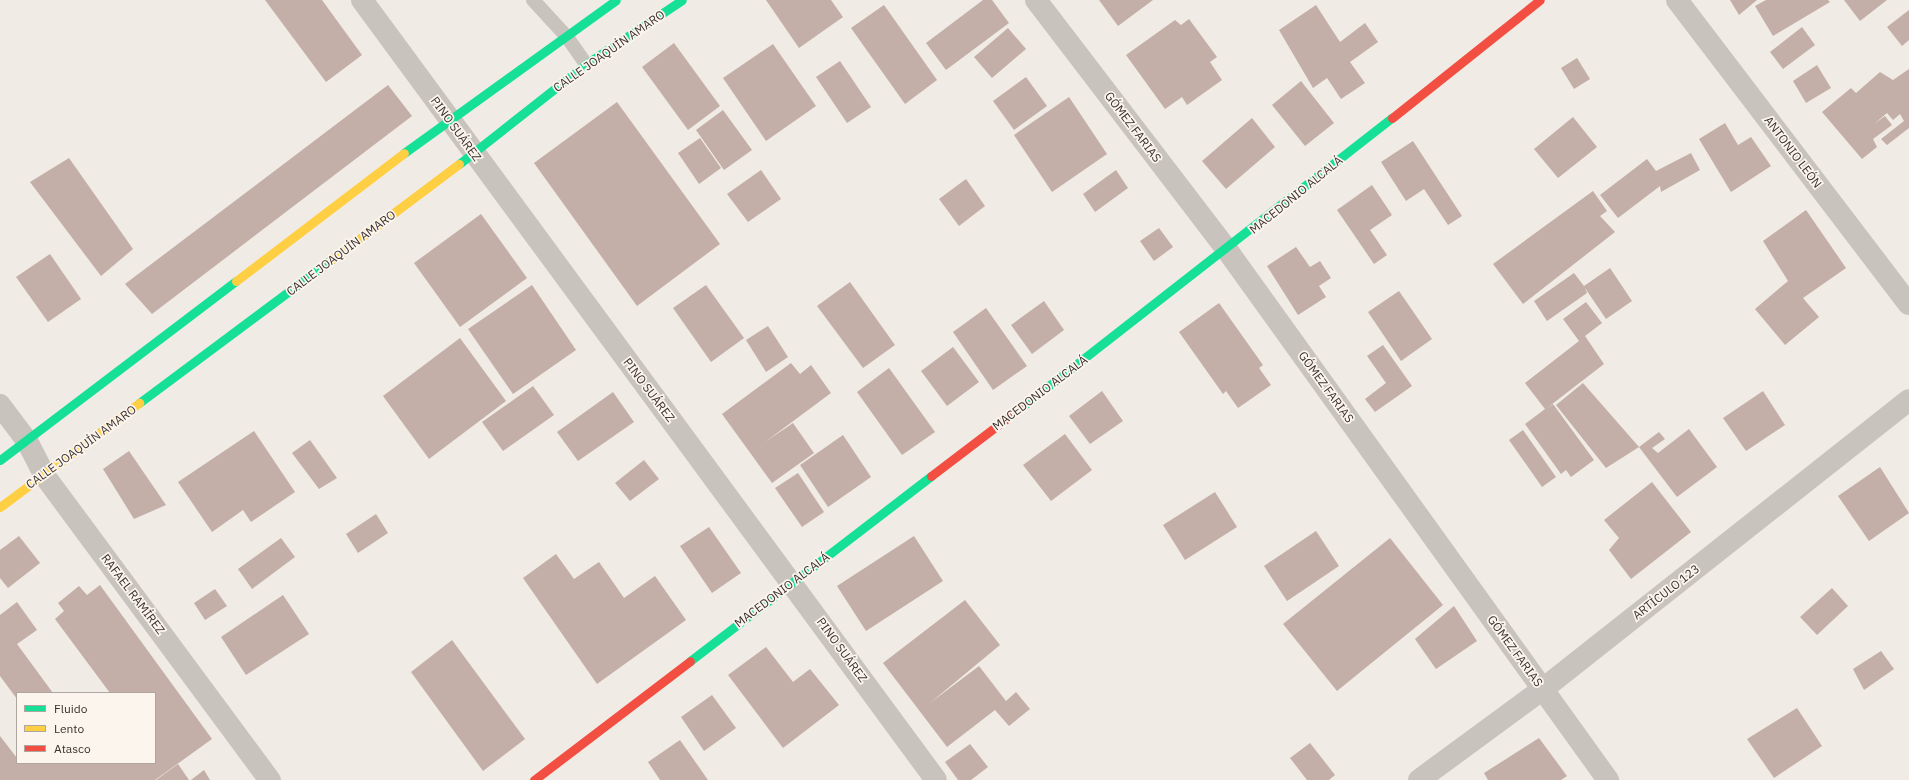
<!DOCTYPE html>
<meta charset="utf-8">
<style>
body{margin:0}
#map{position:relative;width:1909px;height:780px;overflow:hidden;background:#f0ebe5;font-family:"IBM Plex Sans",sans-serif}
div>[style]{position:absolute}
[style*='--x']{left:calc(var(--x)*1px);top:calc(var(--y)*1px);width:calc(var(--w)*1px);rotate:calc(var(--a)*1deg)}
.building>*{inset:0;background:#c3afa7}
.lane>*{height:14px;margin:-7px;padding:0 7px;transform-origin:7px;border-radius:7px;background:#c9c3be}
.street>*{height:22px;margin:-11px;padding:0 11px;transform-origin:11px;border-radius:11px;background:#c9c3be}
.fast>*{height:9px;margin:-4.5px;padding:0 4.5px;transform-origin:4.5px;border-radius:4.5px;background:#16e098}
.slow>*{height:9px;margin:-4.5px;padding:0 4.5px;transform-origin:4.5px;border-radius:4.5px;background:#ffcf43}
.jam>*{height:9px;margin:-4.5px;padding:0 4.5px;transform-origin:4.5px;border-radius:4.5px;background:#f24e42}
span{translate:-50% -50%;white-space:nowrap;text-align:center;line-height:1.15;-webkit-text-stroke:3.5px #fbf5ee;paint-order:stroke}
.street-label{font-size:12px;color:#3b302b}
.legend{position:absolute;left:16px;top:692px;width:140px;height:72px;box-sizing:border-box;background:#fbf5ee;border:1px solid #aea6a0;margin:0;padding:5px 7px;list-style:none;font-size:12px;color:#3b302b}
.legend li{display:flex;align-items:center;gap:8px;height:20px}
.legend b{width:20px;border:1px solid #aea6a0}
</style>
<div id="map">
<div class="building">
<div style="clip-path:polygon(265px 0,322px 0,362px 55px,326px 82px)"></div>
<div style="clip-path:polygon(766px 0,831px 0,843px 17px,799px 48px)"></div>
<div style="clip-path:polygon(983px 0,992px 0,1009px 23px,946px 70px,926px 43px)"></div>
<div style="clip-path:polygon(1099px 0,1153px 0,1118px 26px)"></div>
<div style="clip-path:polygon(1730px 0,1757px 0,1739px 15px)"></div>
<div style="clip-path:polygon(1766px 0,1828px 0,1830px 2px,1773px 36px,1755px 6px)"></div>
<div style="clip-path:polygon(1844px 0,1887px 0,1860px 21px)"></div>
<div style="clip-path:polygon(884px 5px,937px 80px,905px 104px,851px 28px)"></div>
<div style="clip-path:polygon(1316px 5px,1340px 42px,1365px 23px,1378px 42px,1350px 62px,1365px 83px,1341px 99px,1327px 78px,1313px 88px,1279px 30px)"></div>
<div style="clip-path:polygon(1909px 10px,1909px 40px,1902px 46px,1887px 27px)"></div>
<div style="clip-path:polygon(1189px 19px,1217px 57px,1210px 62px,1222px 80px,1187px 105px,1182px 97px,1165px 109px,1126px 55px,1175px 20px,1181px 25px)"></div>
<div style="clip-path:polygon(1802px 27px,1815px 45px,1783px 69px,1770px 52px)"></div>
<div style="clip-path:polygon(1008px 28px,1026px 49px,992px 78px,974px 57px)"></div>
<div style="clip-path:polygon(674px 43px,720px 106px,688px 130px,642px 67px)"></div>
<div style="clip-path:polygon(773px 44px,816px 106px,766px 141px,723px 78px)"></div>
<div style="clip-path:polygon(1577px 58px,1590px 79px,1574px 89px,1561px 68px)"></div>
<div style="clip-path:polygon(840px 61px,871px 107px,847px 123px,816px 77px)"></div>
<div style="clip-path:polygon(1817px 65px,1831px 88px,1806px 103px,1793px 81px)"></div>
<div style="clip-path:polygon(1909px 69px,1909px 128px,1887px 145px,1881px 139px,1904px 121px,1900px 114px,1893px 120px,1887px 113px,1874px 124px,1885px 116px,1892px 125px,1873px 139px,1877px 147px,1862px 159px,1822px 112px,1851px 88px,1856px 93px,1880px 72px,1893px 80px)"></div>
<div style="clip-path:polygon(1026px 77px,1047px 106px,1014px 130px,993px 101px)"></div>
<div style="clip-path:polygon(1301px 81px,1334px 123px,1305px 146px,1272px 105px)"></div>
<div style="clip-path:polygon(388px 85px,412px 116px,152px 314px,125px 284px)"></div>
<div style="clip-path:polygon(1069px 97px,1107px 154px,1052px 192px,1014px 135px)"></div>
<div style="clip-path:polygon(617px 102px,720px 244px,637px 306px,534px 163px)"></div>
<div style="clip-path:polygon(723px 110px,752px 150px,724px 170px,696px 130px)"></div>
<div style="clip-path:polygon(1573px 117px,1597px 147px,1558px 178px,1534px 149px)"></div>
<div style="clip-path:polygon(1252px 118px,1275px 147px,1226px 189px,1202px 161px)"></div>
<div style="clip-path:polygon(1725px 123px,1738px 145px,1751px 137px,1771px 166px,1731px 192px,1699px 139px)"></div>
<div style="clip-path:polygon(700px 138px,721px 168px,699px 184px,678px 153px)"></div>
<div style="clip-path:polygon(1413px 141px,1462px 216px,1448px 225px,1424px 189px,1406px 201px,1381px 162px)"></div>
<div style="clip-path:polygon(1691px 153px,1700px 170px,1661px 192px,1660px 186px,1618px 218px,1600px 195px,1647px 159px,1656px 171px)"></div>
<div style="clip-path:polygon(69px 158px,133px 249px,101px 276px,30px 182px)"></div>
<div style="clip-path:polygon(761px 170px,781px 199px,748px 222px,727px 194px)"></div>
<div style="clip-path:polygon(1116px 170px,1128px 188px,1095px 212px,1083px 194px)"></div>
<div style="clip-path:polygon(966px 179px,985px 206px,959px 226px,939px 199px)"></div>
<div style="clip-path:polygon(1372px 185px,1392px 215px,1370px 230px,1387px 255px,1374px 264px,1337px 210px)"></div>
<div style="clip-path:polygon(1593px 191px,1607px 211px,1600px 216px,1615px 232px,1523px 304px,1493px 264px)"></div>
<div style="clip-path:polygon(1806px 210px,1846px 268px,1803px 298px,1819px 317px,1785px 345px,1755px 309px,1788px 281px,1763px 241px)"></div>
<div style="clip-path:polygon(481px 214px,527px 278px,460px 327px,414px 263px)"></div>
<div style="clip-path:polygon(1159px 228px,1173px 247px,1154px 261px,1140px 241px)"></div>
<div style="clip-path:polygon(1296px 247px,1310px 267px,1320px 261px,1331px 278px,1319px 286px,1326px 297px,1298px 315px,1267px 266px)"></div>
<div style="clip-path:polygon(50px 254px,81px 299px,48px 322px,16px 277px)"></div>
<div style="clip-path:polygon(1610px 268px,1632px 301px,1606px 319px,1585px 288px,1587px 293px,1547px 321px,1534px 301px,1574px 273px,1584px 286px)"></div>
<div style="clip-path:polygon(850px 282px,895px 345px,863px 368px,817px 306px)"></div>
<div style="clip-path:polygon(532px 285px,576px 350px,513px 394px,468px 329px)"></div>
<div style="clip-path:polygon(706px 285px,744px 338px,711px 362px,673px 308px)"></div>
<div style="clip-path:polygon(1399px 291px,1432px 339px,1401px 361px,1368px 312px)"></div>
<div style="clip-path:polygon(1044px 301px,1064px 330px,1032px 354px,1011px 325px)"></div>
<div style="clip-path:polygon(1586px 302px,1602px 323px,1585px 336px,1604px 364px,1547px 408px,1553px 404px,1594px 460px,1571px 477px,1566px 470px,1561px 474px,1525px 424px,1545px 409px,1525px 383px,1579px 341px,1563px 319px)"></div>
<div style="clip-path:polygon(1219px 303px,1263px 365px,1259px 368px,1271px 385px,1238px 408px,1226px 391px,1223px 394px,1179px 332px)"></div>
<div style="clip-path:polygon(986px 308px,1027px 366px,993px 390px,953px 332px)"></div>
<div style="clip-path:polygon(768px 326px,788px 357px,766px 372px,746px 340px)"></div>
<div style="clip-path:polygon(460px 338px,506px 401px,429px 459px,383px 396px)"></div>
<div style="clip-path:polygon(1383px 345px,1412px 386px,1375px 412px,1365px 399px,1386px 383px,1367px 356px)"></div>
<div style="clip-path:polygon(953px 347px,979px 382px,947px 406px,921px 371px)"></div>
<div style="clip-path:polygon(791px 363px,800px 374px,811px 365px,831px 393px,765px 442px,793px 423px,814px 453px,772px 483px,722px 414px)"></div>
<div style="clip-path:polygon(889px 368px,935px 432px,902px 455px,857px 392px)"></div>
<div style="clip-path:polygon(1583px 383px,1639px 447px,1606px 468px,1556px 405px)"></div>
<div style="clip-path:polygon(533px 386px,554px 415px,503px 451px,482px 422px)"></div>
<div style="clip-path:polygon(1102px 391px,1123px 421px,1090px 444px,1069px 416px)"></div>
<div style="clip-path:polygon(1763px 391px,1785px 425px,1746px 451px,1723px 418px)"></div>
<div style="clip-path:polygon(613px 392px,634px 422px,578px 461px,557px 432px)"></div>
<div style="clip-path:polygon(1689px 429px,1717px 467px,1677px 497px,1639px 447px,1659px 432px,1665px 439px,1652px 448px,1658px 453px)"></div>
<div style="clip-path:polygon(1523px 430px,1556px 477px,1542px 487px,1509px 440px)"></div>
<div style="clip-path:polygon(254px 431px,295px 492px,251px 522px,243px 510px,212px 532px,178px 482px)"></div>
<div style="clip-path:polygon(1065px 434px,1092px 470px,1051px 501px,1023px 465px)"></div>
<div style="clip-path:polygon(843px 435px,871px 477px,828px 507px,800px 465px)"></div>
<div style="clip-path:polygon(310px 440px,337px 478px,319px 489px,292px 453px)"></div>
<div style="clip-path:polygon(129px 451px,166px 505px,134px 519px,103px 469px)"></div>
<div style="clip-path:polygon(644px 460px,659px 479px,630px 501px,615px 483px)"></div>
<div style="clip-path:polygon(1880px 467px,1909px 513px,1869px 541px,1838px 496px)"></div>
<div style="clip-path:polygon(798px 473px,824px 512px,802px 527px,775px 488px)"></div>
<div style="clip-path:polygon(1652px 482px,1691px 532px,1631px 579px,1609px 550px,1619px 538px,1604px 520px)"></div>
<div style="clip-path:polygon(1215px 492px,1237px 527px,1185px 560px,1163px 525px)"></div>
<div style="clip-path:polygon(376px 514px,388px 533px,358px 553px,346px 534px)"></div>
<div style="clip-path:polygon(709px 527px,741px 573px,712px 593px,680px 546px)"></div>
<div style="clip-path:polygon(1316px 531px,1339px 566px,1287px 601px,1264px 566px)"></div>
<div style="clip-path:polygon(19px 536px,40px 563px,8px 588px,0 578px,0 550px)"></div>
<div style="clip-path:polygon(914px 536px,943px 581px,866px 631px,837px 586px)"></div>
<div style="clip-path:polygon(281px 538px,295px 557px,252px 589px,238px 569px)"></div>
<div style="clip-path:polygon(1390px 538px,1443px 605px,1337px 691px,1283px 624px)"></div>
<div style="clip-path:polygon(556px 554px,574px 579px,599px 562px,624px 598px,655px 576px,686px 620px,597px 684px,523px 578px)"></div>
<div style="clip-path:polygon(100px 585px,212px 739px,155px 780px,0 780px,0 736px,17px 758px,17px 763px,155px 763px,155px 693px,110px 693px,55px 619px,64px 611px,58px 603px,79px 586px,87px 595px)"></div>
<div style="clip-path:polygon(1832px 588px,1848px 606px,1817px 635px,1800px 617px)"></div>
<div style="clip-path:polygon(215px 589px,227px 606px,205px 620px,194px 603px)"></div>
<div style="clip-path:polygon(283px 595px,309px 634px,246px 675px,221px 637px)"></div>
<div style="clip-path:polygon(965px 600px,1000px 645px,930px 703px,979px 666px,1006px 701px,1016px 692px,1030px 709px,1009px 726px,995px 710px,947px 747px,883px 663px)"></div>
<div style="clip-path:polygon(17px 602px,37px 630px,17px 644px,53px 693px,17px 693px,17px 699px,0 676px,0 615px)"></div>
<div style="clip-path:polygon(1454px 606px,1477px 641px,1436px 669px,1415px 639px)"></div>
<div style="clip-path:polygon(452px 640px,525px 739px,483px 771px,411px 672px)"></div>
<div style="clip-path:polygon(766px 647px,793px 682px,810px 669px,839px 705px,783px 748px,728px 675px)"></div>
<div style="clip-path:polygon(1881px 651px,1894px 669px,1864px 690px,1853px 669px)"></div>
<div style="clip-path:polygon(712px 695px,736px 728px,704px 751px,681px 717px)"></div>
<div style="clip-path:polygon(1797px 708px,1822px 746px,1774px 778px,1747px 739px)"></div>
<div style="clip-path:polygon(1539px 738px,1567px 776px,1561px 780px,1488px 780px,1484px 773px)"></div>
<div style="clip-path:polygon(680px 740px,708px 780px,660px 780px,648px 762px)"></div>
<div style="clip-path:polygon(1310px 743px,1335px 775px,1329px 780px,1307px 780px,1290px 758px)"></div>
<div style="clip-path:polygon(970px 744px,988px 767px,971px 780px,958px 780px,945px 762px)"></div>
<div style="clip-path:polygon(178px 764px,189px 780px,156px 780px)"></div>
<div style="clip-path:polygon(204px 770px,210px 780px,191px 780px)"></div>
</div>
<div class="lane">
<div style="--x:533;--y:0;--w:50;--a:47.4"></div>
<div style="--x:567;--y:37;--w:33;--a:55"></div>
</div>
<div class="street">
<div style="--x:362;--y:0;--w:968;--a:53.65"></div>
<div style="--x:1036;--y:0;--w:315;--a:52.6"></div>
<div style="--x:1227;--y:250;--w:653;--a:54.29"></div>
<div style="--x:1677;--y:0;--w:382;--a:52.7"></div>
<div style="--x:0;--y:405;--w:45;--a:53.1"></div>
<div style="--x:27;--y:441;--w:38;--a:63"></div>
<div style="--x:44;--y:475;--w:380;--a:53.5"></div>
<div style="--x:1419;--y:780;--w:154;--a:-36.3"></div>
<div style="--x:1543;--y:689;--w:466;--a:-38.3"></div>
</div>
<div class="fast">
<div style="--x:404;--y:153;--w:261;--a:-35.8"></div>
<div style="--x:459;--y:164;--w:162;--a:-38.2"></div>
<div style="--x:586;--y:64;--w:115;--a:-33.7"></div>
<div style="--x:139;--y:403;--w:239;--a:-36.7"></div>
<div style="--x:1019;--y:409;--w:473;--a:-38"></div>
<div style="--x:0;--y:460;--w:296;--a:-37.2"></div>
<div style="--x:690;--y:661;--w:304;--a:-37.5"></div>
</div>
<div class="slow">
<div style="--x:331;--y:260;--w:160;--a:-36.9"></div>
<div style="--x:236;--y:281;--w:211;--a:-37.3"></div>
<div style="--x:0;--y:507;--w:174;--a:-36.8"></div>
</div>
<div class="jam">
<div style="--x:1392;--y:118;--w:189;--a:-38.6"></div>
<div style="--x:931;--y:476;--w:111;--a:-37.3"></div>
<div style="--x:534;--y:780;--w:196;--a:-37.3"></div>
</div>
<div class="street-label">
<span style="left:609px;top:51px;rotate:-35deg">CALLE JOAQUÍN AMARO</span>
<span style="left:1133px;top:127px;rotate:53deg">GÓMEZ FARIAS</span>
<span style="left:456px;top:129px;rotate:54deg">PINO SUÁREZ</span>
<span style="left:1793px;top:152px;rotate:53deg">ANTONIO LEÓN</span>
<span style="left:1296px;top:195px;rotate:-39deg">MACEDONIO ALCALÁ</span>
<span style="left:341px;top:253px;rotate:-37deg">CALLE JOAQUÍN AMARO</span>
<span style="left:1326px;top:387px;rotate:54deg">GÓMEZ FARIAS</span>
<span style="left:649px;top:390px;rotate:53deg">PINO SUÁREZ</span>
<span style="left:1040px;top:393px;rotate:-37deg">MACEDONIO ALCALÁ</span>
<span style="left:81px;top:447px;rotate:-36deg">CALLE JOAQUÍN AMARO</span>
<span style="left:782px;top:590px;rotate:-37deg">MACEDONIO ALCALÁ</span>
<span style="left:1666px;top:592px;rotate:-38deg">ARTÍCULO 123</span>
<span style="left:133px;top:594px;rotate:53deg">RAFAEL RAMÍREZ</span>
<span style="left:842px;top:650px;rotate:54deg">PINO SUÁREZ</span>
<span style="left:1515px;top:651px;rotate:54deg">GÓMEZ FARIAS</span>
</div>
<ul class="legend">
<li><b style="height:5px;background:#16e098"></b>Fluido</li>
<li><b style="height:5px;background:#ffcf43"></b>Lento</li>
<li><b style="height:5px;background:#f24e42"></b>Atasco</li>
</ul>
</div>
